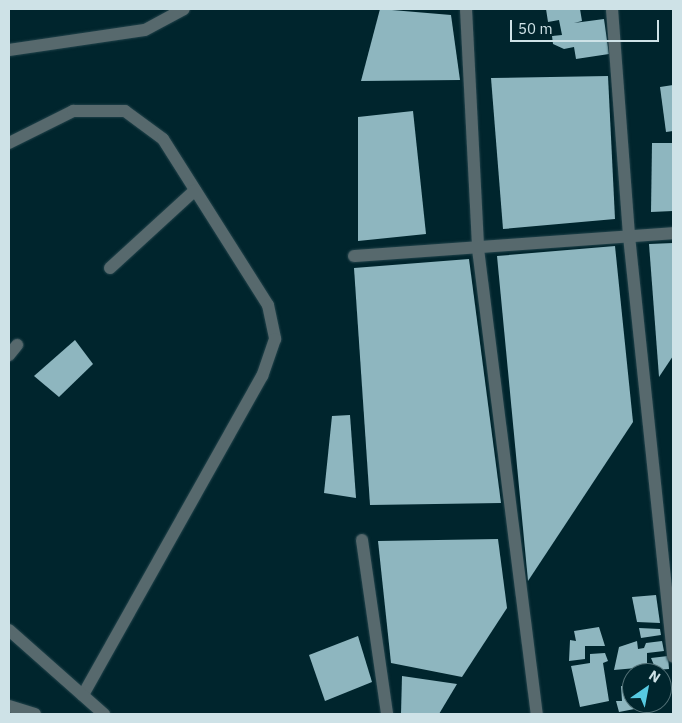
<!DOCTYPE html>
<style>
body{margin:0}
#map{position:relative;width:682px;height:723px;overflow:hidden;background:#00252d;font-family:"IBM Plex Sans",sans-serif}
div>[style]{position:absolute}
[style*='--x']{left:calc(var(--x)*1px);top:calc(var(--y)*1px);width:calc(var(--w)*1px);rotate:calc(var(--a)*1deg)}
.building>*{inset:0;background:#8eb6bf}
.roads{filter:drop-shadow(0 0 1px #21434b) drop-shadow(0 0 1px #21434b)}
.minor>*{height:12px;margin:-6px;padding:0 6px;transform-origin:6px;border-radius:6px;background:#57696d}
span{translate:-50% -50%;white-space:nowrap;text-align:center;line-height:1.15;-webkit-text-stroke:5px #00252d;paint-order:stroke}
.frame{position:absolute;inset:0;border:10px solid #cee2e7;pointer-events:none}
.north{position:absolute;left:622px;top:663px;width:50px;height:50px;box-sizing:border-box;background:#00252d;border:1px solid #527177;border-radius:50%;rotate:33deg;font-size:14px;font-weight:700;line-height:20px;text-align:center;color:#cee2e7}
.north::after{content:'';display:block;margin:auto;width:18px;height:22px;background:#57c9e1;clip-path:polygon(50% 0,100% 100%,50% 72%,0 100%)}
.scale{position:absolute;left:510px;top:20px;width:149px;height:22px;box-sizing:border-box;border:2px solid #cee2e7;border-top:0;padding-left:6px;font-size:15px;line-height:18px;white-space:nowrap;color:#cee2e7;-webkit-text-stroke:4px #00252d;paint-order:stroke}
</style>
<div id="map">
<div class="building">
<div style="clip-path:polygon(380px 9px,451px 15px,460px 80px,361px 81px)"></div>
<div style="clip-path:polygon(546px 9px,580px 9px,582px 21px,574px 23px,604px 19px,609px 54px,576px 59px,574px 47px,564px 49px,553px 44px,552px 36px,562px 35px,559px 20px,548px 22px)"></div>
<div style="clip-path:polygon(608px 76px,615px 219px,503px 229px,491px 78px)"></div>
<div style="clip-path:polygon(673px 85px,673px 131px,666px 132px,660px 87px)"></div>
<div style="clip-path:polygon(413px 111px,426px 234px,358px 241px,358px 117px)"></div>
<div style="clip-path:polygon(652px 143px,673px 143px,673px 211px,651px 212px)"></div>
<div style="clip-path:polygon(673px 243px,673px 356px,659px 377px,649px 244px)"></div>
<div style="clip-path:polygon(615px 246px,633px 422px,528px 581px,497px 256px)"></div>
<div style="clip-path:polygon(469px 259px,501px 503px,370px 505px,354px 268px)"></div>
<div style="clip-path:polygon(75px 340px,93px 364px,59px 397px,34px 376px)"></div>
<div style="clip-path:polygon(350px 415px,356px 498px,324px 493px,332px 416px)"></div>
<div style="clip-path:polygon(498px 539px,507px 608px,462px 677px,391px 663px,378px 541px)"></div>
<div style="clip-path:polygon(656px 595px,660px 623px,637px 622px,632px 597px)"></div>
<div style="clip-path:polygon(599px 627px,605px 646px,585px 646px,585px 659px,569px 661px,570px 640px,576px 641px,574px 631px)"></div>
<div style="clip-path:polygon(639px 628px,660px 629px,661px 635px,641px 638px)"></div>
<div style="clip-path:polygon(358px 636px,372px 682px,325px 701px,309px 655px)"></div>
<div style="clip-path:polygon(637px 641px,638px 649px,644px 648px,646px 643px,662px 641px,664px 651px,647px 653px,647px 667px,614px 670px,619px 647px)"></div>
<div style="clip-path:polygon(605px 653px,608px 661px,603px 663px,609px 701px,580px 707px,571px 666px,590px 663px,590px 654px)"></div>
<div style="clip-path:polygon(668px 656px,669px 669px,656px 670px,651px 658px)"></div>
<div style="clip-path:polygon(402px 676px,457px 684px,439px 714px,401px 714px)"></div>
<div style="clip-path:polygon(621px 686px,632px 688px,632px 703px,648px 703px,650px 706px,619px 712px,616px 701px,622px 701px)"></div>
</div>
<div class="roads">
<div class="minor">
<div style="--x:466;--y:9;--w:240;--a:87.1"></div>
<div style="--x:478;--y:249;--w:469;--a:82.8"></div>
<div style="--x:612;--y:9;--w:228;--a:85.7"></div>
<div style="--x:629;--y:236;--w:423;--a:84"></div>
<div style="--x:9;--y:50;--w:137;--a:-8.4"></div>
<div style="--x:145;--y:30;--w:44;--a:-28.3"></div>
<div style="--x:9;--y:143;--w:72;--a:-26.6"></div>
<div style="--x:73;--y:111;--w:52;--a:0"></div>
<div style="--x:125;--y:111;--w:47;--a:36.4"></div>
<div style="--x:163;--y:139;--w:196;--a:57.7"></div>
<div style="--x:268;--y:305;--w:35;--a:78"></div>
<div style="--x:275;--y:339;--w:39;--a:109"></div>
<div style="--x:262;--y:376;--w:366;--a:119.3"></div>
<div style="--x:354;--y:256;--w:320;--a:-4.1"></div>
<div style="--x:110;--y:268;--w:115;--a:-42.5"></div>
<div style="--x:9;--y:355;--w:13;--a:-51"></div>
<div style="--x:362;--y:540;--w:176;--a:81.8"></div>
<div style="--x:9;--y:630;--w:127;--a:41.5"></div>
<div style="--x:9;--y:706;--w:27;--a:17"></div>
</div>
</div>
<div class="frame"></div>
<div class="north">N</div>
<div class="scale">50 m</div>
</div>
